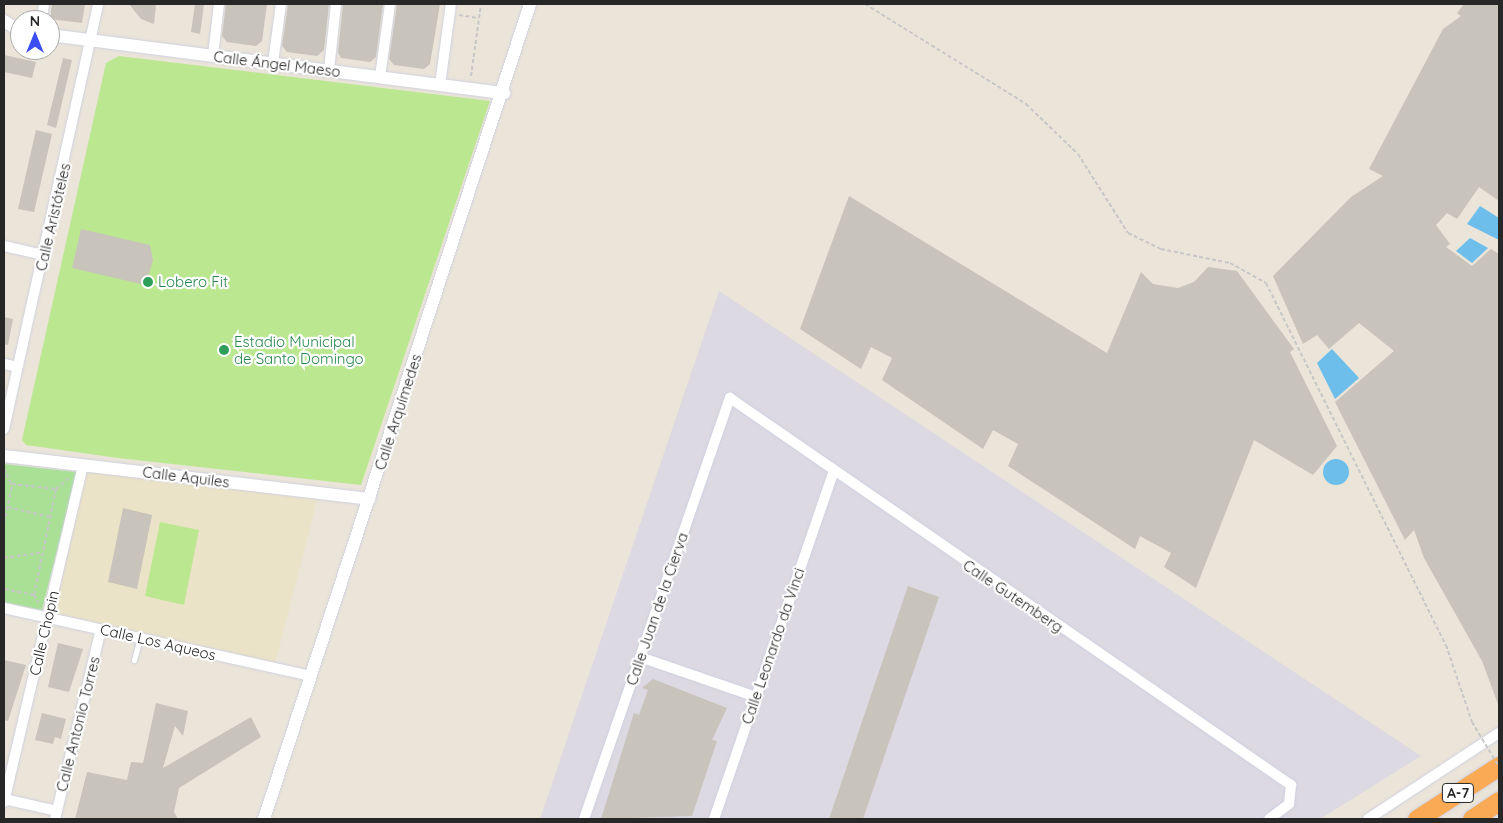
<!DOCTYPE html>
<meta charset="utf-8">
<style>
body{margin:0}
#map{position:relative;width:1503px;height:823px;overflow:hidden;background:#eae4d9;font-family:Quicksand,sans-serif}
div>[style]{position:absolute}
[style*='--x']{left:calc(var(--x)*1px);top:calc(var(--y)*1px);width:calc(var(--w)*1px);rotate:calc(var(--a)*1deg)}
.industrial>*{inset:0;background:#dcd9e2}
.education>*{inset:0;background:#ebe3c8}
.green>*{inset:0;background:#a9e096}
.pitch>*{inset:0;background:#bbe791}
.water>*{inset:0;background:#6dbeeb}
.round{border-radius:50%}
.building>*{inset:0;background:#c8c3bb}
.path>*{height:2px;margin-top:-1px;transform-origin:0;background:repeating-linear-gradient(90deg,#c7c7c7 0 4px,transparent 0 6.5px)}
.roads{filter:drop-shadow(0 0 1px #ced0e0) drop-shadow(0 0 1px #ced0e0)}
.service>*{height:5px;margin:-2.5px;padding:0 2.5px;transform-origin:2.5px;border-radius:2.5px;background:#fff}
.minor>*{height:10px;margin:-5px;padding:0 5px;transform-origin:5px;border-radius:5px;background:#fff}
.tertiary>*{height:12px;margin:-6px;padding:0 6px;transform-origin:6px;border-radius:6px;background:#fff}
.motorway>*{height:19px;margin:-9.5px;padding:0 9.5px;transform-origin:9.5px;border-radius:9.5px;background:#faa954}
.path-bridge>*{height:2px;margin-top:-1px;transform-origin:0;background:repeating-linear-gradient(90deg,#c7c7c7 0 4px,transparent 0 6.5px)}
.dots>*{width:14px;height:14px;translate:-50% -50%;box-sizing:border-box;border:2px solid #fff;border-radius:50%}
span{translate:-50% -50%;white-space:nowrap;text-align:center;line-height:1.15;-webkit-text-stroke:4.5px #fff;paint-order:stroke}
.shield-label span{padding:1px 4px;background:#fff;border:1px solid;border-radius:4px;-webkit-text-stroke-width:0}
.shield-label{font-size:14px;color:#272727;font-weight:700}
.street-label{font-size:15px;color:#272727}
.leisure-label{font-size:15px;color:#27864d}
.left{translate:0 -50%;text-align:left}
.frame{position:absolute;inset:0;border:5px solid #272727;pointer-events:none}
.north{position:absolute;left:10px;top:10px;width:50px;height:50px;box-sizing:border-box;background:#fff;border:1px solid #a9a9a9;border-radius:50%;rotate:0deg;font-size:14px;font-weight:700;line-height:20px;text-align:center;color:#272727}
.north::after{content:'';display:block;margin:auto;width:18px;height:22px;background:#3b4ef5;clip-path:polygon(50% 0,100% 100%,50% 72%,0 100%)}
</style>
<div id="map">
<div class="industrial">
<div style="clip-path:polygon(719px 291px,1421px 756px,1320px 819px,540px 819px)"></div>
</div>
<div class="education">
<div style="clip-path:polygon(83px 465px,319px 493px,274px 668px,48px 617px)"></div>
</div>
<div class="green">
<div style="clip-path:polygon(4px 464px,77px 472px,42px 610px,4px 602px)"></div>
</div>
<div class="pitch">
<div style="clip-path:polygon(119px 56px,490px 101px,361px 485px,118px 458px,26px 445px,22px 440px,106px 63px)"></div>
<div style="clip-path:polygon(160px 522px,199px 530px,184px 605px,145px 596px)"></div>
</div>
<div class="water">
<div style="clip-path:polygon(1480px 206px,1499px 218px,1499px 240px,1467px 224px)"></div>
<div style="clip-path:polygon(1470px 238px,1488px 248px,1472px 263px,1456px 251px)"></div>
<div style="clip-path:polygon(1332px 349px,1359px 378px,1335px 399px,1317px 363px)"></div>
<div class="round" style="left:1323px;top:459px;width:26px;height:26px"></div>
</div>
<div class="building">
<div style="clip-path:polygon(52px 4px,85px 4px,82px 23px,50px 19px)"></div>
<div style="clip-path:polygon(129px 4px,156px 4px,154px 24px,141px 19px)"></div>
<div style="clip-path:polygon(195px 4px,204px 4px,200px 34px,191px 32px)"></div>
<div style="clip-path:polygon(226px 4px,267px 4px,262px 41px,256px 46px,227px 42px,222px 36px)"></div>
<div style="clip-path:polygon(288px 4px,329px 4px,324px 50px,317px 56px,287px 52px,282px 46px)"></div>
<div style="clip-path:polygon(343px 4px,383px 4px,376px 57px,370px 62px,341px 58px,338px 53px)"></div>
<div style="clip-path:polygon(397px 4px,440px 4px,430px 64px,424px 69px,394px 65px,389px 59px)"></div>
<div style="clip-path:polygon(1464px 4px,1499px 4px,1499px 201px,1479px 187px,1457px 219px,1447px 213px,1436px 225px,1450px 244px,1446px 247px,1472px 266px,1491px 249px,1499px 254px,1498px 704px,1482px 661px,1424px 558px,1414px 530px,1405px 540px,1335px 402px,1394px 351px,1359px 323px,1329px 349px,1317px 335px,1303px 344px,1273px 276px,1351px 197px,1383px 176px,1369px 169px,1443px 29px,1461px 16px,1457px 13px)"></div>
<div style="clip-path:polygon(4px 55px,36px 62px,32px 78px,4px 72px)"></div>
<div style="clip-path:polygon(63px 58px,72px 60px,56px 128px,47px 125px)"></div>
<div style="clip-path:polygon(36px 130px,52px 134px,34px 212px,18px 209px)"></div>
<div style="clip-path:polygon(849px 196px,1107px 353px,1141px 272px,1153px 284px,1178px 288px,1194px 282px,1208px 267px,1237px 271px,1294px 349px,1290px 352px,1337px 446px,1313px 475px,1254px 440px,1196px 588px,1164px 567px,1171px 553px,1140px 536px,1135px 549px,1008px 466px,1018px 444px,993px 430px,983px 449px,882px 380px,892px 358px,871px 347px,861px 369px,800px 329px)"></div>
<div style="clip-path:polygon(81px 229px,150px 245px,153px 260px,148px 277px,141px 284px,72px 268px)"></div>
<div style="clip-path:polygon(4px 317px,13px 319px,8px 345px,4px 344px)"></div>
<div style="clip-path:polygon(123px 508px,152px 515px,137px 589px,108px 582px)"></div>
<div style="clip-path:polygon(908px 586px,939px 597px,896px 722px,863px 819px,829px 819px)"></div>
<div style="clip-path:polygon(58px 643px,83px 649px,69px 692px,48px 687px)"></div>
<div style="clip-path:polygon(4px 660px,26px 665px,8px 721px,4px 720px)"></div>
<div style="clip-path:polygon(653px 679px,727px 708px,712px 740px,717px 741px,692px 816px,601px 819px,634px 713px,639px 715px,648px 690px,642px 688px)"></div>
<div style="clip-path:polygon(156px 703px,188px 711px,183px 736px,175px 726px,163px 768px,251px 717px,261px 737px,179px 788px,174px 812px,178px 819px,75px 819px,87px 772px,127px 780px,131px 762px,143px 763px)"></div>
<div style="clip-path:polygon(42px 713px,66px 719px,61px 739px,55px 737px,53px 744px,35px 740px)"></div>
</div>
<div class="path">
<div style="--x:865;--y:4;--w:190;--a:31.8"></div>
<div style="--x:1026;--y:104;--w:72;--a:43.9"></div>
<div style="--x:1078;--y:154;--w:93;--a:57.7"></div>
<div style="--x:1128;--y:233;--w:37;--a:26"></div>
<div style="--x:1161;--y:249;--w:70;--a:11.5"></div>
<div style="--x:1230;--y:263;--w:41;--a:29.1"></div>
<div style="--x:1266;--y:283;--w:404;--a:63.6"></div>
<div style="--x:1446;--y:645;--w:81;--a:71.3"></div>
<div style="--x:459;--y:15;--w:20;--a:9"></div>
<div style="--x:471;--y:76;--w:73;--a:-82.1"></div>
<div style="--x:4;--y:468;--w:17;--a:66"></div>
<div style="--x:56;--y:489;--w:16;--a:-40"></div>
<div style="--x:8;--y:507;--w:43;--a:13.4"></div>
<div style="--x:4;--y:523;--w:40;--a:-78"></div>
<div style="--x:12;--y:484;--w:44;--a:6.5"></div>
<div style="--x:56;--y:489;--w:108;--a:101.7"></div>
<div style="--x:34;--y:595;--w:31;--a:-169"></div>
<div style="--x:4;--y:558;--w:37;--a:-8"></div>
<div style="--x:34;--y:595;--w:9;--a:58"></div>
</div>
<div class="roads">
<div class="service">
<div style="--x:134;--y:660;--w:23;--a:-75"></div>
</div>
<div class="minor">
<div style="--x:42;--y:20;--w:16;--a:-83"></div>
<div style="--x:213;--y:55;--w:51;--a:-83.3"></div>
<div style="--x:273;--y:63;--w:60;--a:-82.3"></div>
<div style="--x:329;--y:70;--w:66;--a:-83.9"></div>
<div style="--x:380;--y:77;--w:74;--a:-82.2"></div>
<div style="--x:440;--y:85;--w:82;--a:-82.3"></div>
<div style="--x:4;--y:246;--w:41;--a:12.7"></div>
<div style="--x:4;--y:364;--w:14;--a:12"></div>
<div style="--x:4;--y:429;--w:435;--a:-77.5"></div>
<div style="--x:4;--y:608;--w:314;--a:12.5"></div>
<div style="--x:640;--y:657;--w:123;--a:19"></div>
<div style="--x:4;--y:799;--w:54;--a:12.8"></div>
<div style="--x:4;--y:802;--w:346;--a:-76.8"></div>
<div style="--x:55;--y:819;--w:195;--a:-76.4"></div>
<div style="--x:584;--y:819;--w:446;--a:-70.9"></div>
<div style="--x:730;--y:398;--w:682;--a:34.6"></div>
<div style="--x:1291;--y:785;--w:19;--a:96"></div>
<div style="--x:1289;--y:804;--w:25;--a:143"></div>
<div style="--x:714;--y:819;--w:366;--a:-71"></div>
<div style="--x:1368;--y:819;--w:157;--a:-33.3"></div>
</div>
<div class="tertiary">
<div style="--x:4;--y:21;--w:19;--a:32"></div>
<div style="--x:50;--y:35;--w:458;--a:7.3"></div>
<div style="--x:4;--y:456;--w:368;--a:6.7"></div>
<div style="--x:264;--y:819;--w:857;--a:-71.92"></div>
</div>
<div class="motorway">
<div style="--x:1417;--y:819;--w:98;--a:-32.9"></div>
<div style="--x:1472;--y:819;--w:32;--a:-34"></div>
</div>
</div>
<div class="path-bridge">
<div style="--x:1472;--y:722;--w:52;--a:59"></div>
</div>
<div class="dots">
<div style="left:148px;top:282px;background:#2e9e5b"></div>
<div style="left:224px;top:350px;background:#2e9e5b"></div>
</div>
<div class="shield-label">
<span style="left:1458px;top:793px">A-7</span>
</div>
<div class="street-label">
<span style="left:277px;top:64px;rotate:7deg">Calle Ángel Maeso</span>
<span style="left:53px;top:217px;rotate:-77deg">Calle Aristóteles</span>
<span style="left:398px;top:412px;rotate:-72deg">Calle Arquímedes</span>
<span style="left:186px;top:477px;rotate:7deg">Calle Aquiles</span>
<span style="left:1013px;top:596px;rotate:34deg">Calle Gutemberg</span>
<span style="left:657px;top:609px;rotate:-71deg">Calle Juan de la Cierva</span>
<span style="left:44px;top:633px;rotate:-77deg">Calle Chopin</span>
<span style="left:158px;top:642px;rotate:13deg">Calle Los Aqueos</span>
<span style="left:773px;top:646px;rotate:-71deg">Calle Leonardo da Vinci</span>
<span style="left:78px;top:724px;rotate:-76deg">Calle Antonio Torres</span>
</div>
<div class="leisure-label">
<span class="left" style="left:158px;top:282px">Lobero Fit</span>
<span class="left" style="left:234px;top:350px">Estadio Municipal<br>de Santo Domingo</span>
</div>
<div class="frame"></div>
<div class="north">N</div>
</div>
